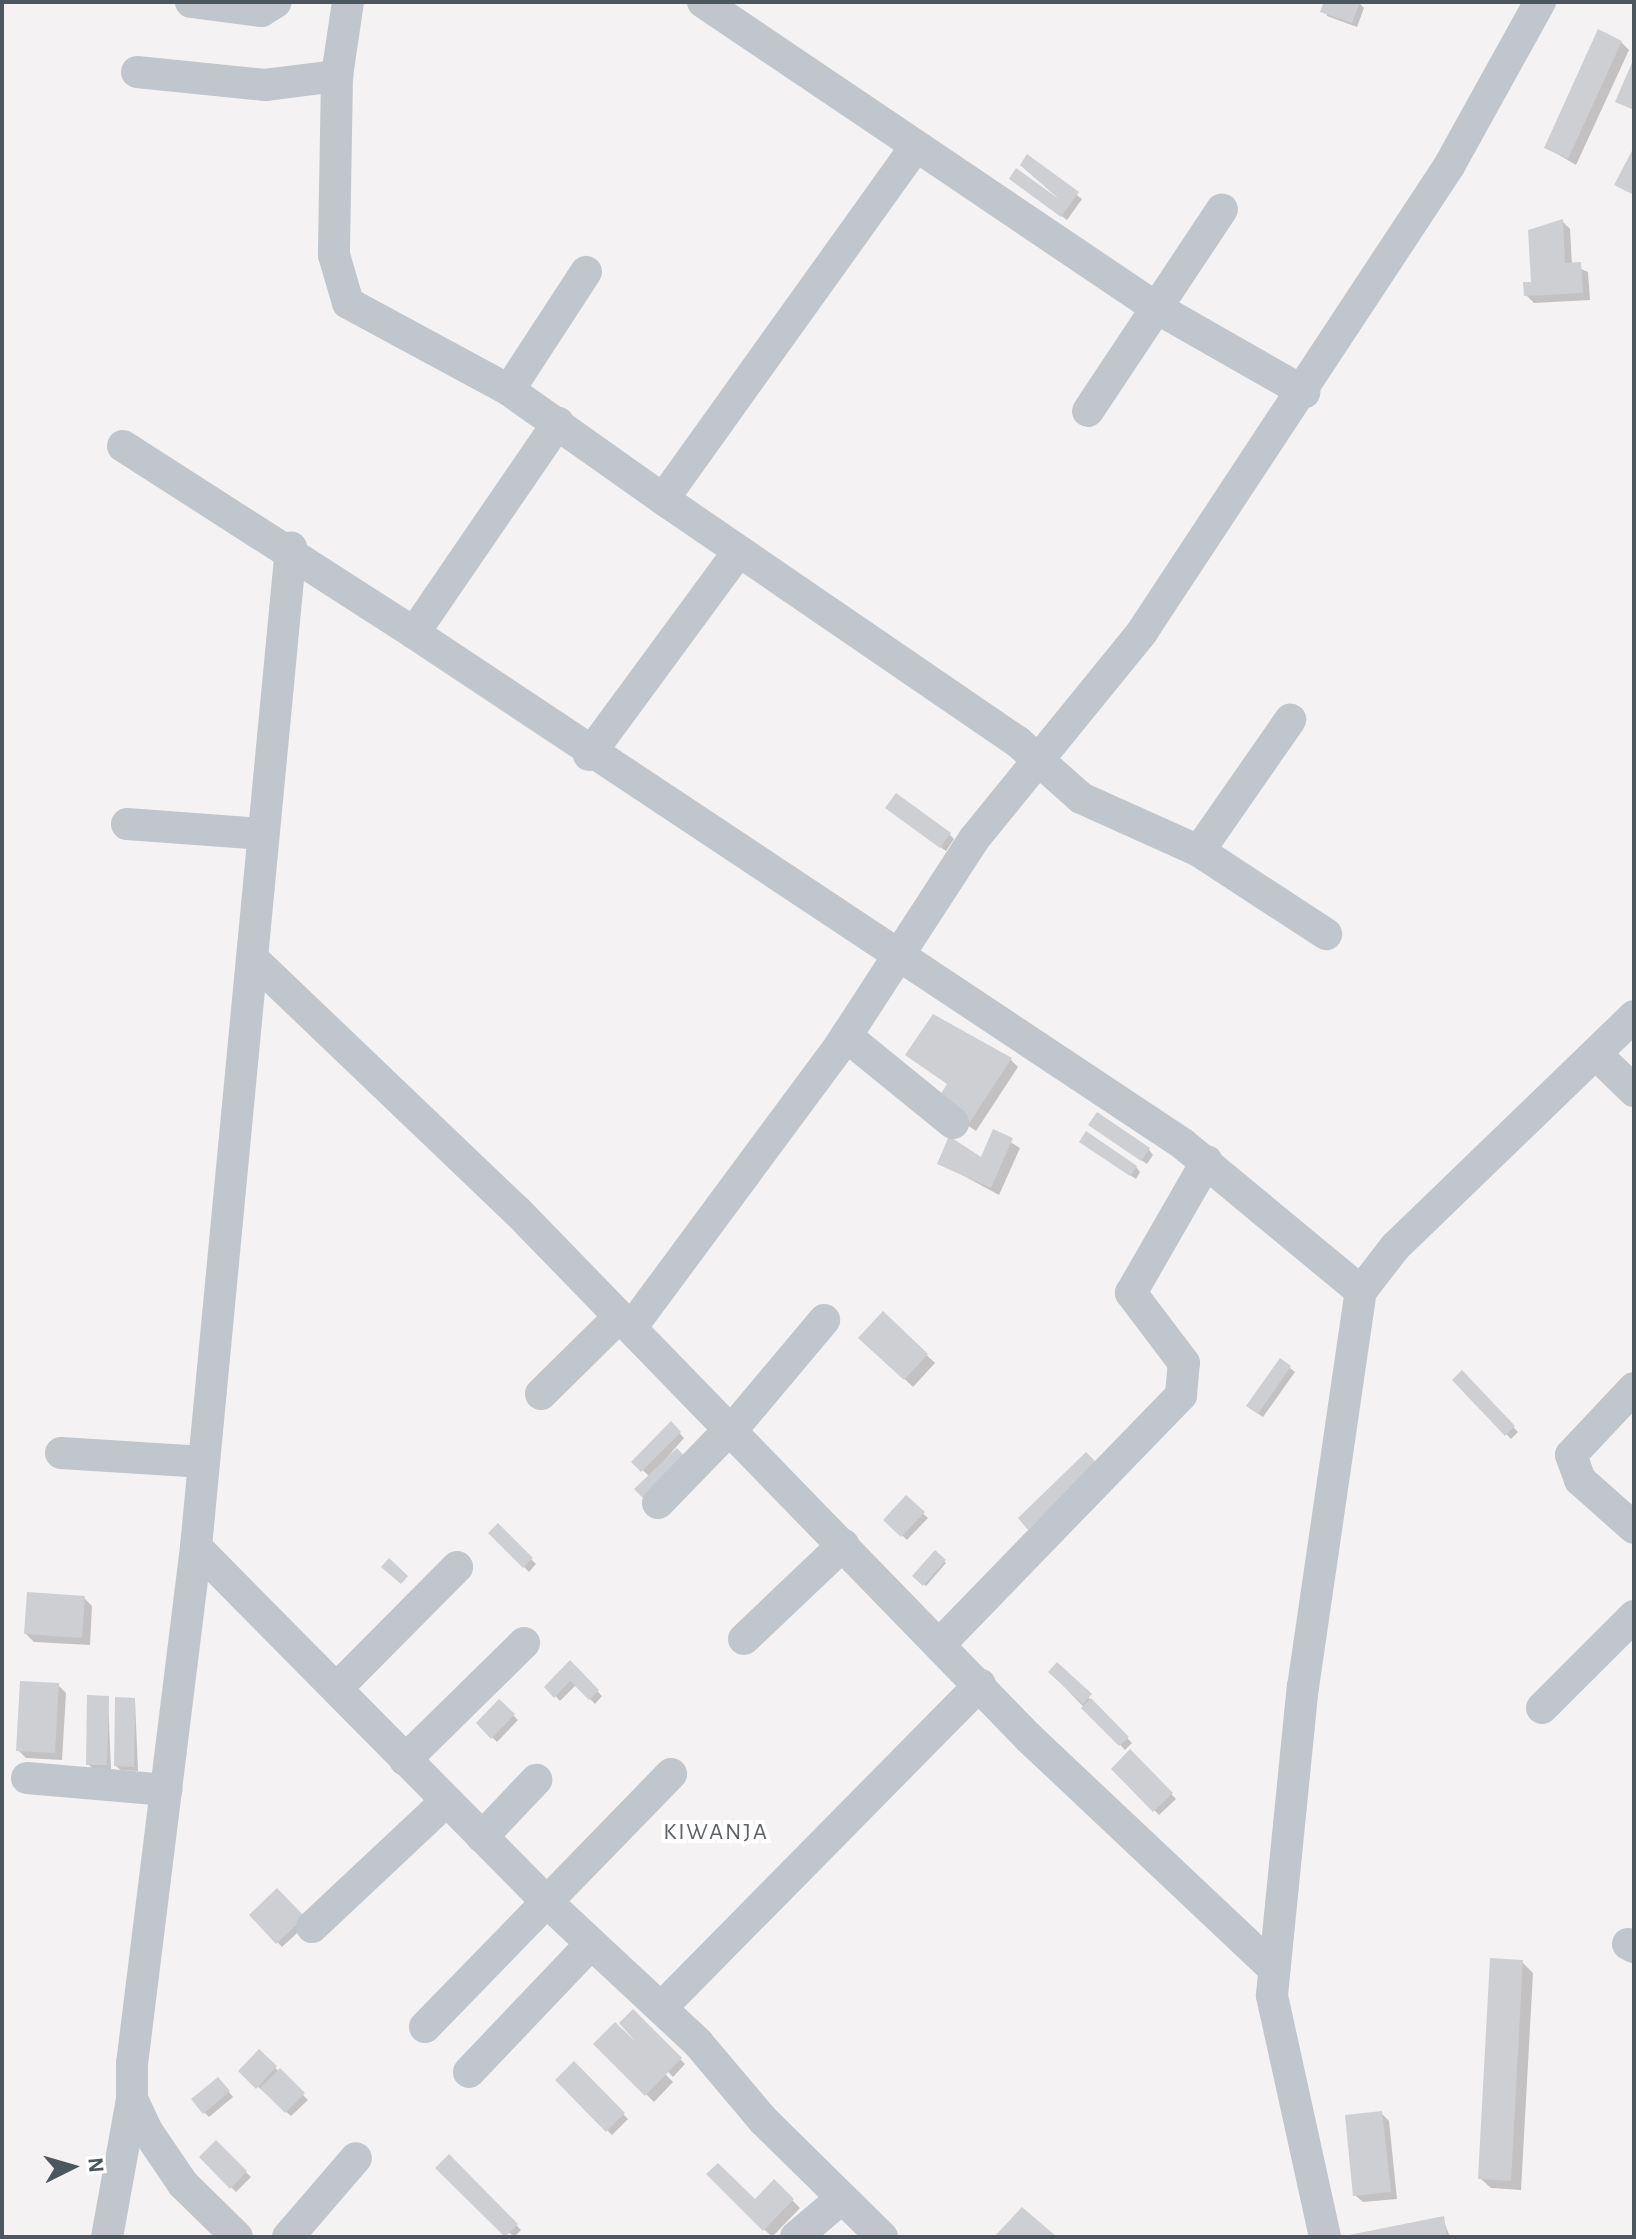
<!DOCTYPE html>
<style>
body{margin:0}
#map{position:relative;width:1636px;height:2239px;overflow:hidden;background:#f4f2f2;font-family:"Alegreya Sans",sans-serif}
div>[style]{position:absolute}
[style*='--x']{left:calc(var(--x)*1px);top:calc(var(--y)*1px);width:calc(var(--w)*1px);rotate:calc(var(--a)*1deg)}
.shadow>*{inset:0;background:#0003}
.building>*{inset:0;background:#cdcfd3}
.minor>*{height:32px;margin:-16px;padding:0 16px;transform-origin:16px;border-radius:16px;background:#c0c6cc}
span{translate:-50% -50%;white-space:nowrap;text-align:center;line-height:1.15;-webkit-text-stroke:8px #fff;paint-order:stroke}
.neighbourhood-label{font-size:24px;color:#5f6266;letter-spacing:2px}
.frame{position:absolute;inset:0;border:4px solid #4c565d;pointer-events:none}
.north{position:absolute;left:32px;top:2127px;width:80px;height:80px;-webkit-text-stroke:6px #fff;paint-order:stroke;rotate:85deg;font-size:22px;font-weight:700;line-height:32px;text-align:center;color:#4c565d}
.north::after{content:'';display:block;margin:auto;width:28px;height:36px;background:#4c565d;clip-path:polygon(50% 0,100% 100%,50% 72%,0 100%)}
</style>
<div id="map">
<div class="shadow">
<div style="clip-path:polygon(1326px 2px,1358px 2px,1364px 8px,1357px 27px,1327px 16px)"></div>
<div style="clip-path:polygon(1621px 42px,1629px 50px,1576px 165px,1547px 148px)"></div>
<div style="clip-path:polygon(1027px 157px,1082px 199px,1067px 220px,1016px 183px,1062px 200px)"></div>
<div style="clip-path:polygon(1562px 221px,1570px 229px,1572px 265px,1588px 272px,1590px 300px,1534px 303px,1526px 295px)"></div>
<div style="clip-path:polygon(892px 812px,949px 834px,954px 839px,946px 851px)"></div>
<div style="clip-path:polygon(908px 1055px,1010px 1059px,1018px 1067px,976px 1131px,945px 1110px,949px 1085px)"></div>
<div style="clip-path:polygon(1095px 1129px,1149px 1150px,1153px 1155px,1147px 1164px)"></div>
<div style="clip-path:polygon(994px 1132px,1020px 1148px,999px 1195px,940px 1163px,982px 1160px)"></div>
<div style="clip-path:polygon(1087px 1146px,1136px 1167px,1140px 1172px,1136px 1179px)"></div>
<div style="clip-path:polygon(883px 1314px,935px 1363px,913px 1387px,861px 1337px)"></div>
<div style="clip-path:polygon(1280px 1360px,1295px 1372px,1263px 1417px,1253px 1410px)"></div>
<div style="clip-path:polygon(1462px 1373px,1518px 1432px,1511px 1439px,1455px 1380px)"></div>
<div style="clip-path:polygon(671px 1424px,684px 1438px,650px 1477px,634px 1462px)"></div>
<div style="clip-path:polygon(906px 1498px,928px 1518px,907px 1540px,886px 1520px)"></div>
<div style="clip-path:polygon(498px 1526px,536px 1564px,529px 1572px,491px 1533px)"></div>
<div style="clip-path:polygon(935px 1553px,946px 1563px,926px 1586px,915px 1576px)"></div>
<div style="clip-path:polygon(84px 1598px,92px 1606px,90px 1645px,34px 1642px,26px 1634px)"></div>
<div style="clip-path:polygon(570px 1663px,602px 1696px,595px 1704px,576px 1685px,560px 1701px,547px 1687px)"></div>
<div style="clip-path:polygon(1057px 1665px,1132px 1743px,1125px 1750px,1050px 1672px)"></div>
<div style="clip-path:polygon(58px 1685px,66px 1693px,62px 1760px,26px 1758px,18px 1750px)"></div>
<div style="clip-path:polygon(108px 1698px,111px 1769px,93px 1769px,88px 1764px)"></div>
<div style="clip-path:polygon(135px 1700px,138px 1771px,121px 1770px,116px 1766px)"></div>
<div style="clip-path:polygon(499px 1701px,518px 1720px,497px 1742px,478px 1723px)"></div>
<div style="clip-path:polygon(1130px 1752px,1176px 1799px,1159px 1815px,1114px 1769px)"></div>
<div style="clip-path:polygon(252px 1915px,308px 1923px,282px 1947px)"></div>
<div style="clip-path:polygon(1522px 1962px,1533px 1973px,1521px 2190px,1491px 2188px,1480px 2178px)"></div>
<div style="clip-path:polygon(633px 2012px,685px 2064px,673px 2077px,622px 2023px)"></div>
<div style="clip-path:polygon(615px 2024px,673px 2082px,654px 2102px,596px 2044px)"></div>
<div style="clip-path:polygon(259px 2052px,308px 2100px,291px 2116px,240px 2071px)"></div>
<div style="clip-path:polygon(574px 2064px,628px 2119px,612px 2135px,557px 2080px)"></div>
<div style="clip-path:polygon(222px 2084px,233px 2097px,209px 2117px,204px 2112px)"></div>
<div style="clip-path:polygon(1381px 2113px,1389px 2121px,1397px 2199px,1363px 2202px,1355px 2195px)"></div>
<div style="clip-path:polygon(216px 2143px,251px 2177px,236px 2192px,201px 2157px)"></div>
<div style="clip-path:polygon(449px 2157px,521px 2230px,514px 2237px,438px 2168px)"></div>
<div style="clip-path:polygon(709px 2174px,755px 2202px,774px 2182px,800px 2208px,772px 2237px)"></div>
<div style="clip-path:polygon(1443px 2219px,1450px 2237px,1351px 2236px)"></div>
</div>
<div class="building">
<div style="clip-path:polygon(1324px 2px,1360px 2px,1352px 23px,1320px 12px)"></div>
<div style="clip-path:polygon(1598px 29px,1622px 41px,1568px 159px,1544px 148px)"></div>
<div style="clip-path:polygon(1634px 58px,1634px 110px,1615px 102px)"></div>
<div style="clip-path:polygon(1634px 147px,1634px 195px,1614px 185px)"></div>
<div style="clip-path:polygon(1027px 154px,1079px 192px,1061px 217px,1009px 179px,1016px 168px,1059px 199px,1020px 165px)"></div>
<div style="clip-path:polygon(1563px 219px,1565px 263px,1581px 262px,1583px 293px,1524px 296px,1523px 282px,1531px 282px,1528px 230px)"></div>
<div style="clip-path:polygon(896px 793px,951px 833px,940px 848px,885px 808px)"></div>
<div style="clip-path:polygon(933px 1014px,1012px 1058px,968px 1125px,935px 1103px,947px 1084px,905px 1055px)"></div>
<div style="clip-path:polygon(1097px 1112px,1150px 1148px,1141px 1161px,1088px 1125px)"></div>
<div style="clip-path:polygon(993px 1129px,1013px 1138px,991px 1188px,937px 1164px,949px 1136px,981px 1157px)"></div>
<div style="clip-path:polygon(1086px 1131px,1137px 1166px,1130px 1176px,1079px 1142px)"></div>
<div style="clip-path:polygon(883px 1311px,928px 1354px,904px 1380px,858px 1338px)"></div>
<div style="clip-path:polygon(1280px 1358px,1291px 1366px,1258px 1414px,1246px 1406px)"></div>
<div style="clip-path:polygon(1462px 1370px,1515px 1426px,1505px 1436px,1452px 1380px)"></div>
<div style="clip-path:polygon(671px 1421px,681px 1432px,641px 1472px,631px 1462px)"></div>
<div style="clip-path:polygon(677px 1448px,688px 1460px,646px 1501px,634px 1489px)"></div>
<div style="clip-path:polygon(1086px 1452px,1097px 1463px,1028px 1530px,1018px 1518px)"></div>
<div style="clip-path:polygon(906px 1495px,925px 1512px,901px 1537px,883px 1520px)"></div>
<div style="clip-path:polygon(498px 1523px,533px 1558px,523px 1568px,488px 1533px)"></div>
<div style="clip-path:polygon(935px 1550px,946px 1560px,923px 1586px,912px 1576px)"></div>
<div style="clip-path:polygon(389px 1558px,408px 1576px,401px 1584px,381px 1567px)"></div>
<div style="clip-path:polygon(27px 1592px,85px 1596px,82px 1638px,24px 1634px)"></div>
<div style="clip-path:polygon(570px 1660px,599px 1690px,589px 1700px,570px 1681px,554px 1698px,544px 1687px)"></div>
<div style="clip-path:polygon(1057px 1662px,1092px 1694px,1083px 1704px,1048px 1672px)"></div>
<div style="clip-path:polygon(20px 1681px,59px 1683px,55px 1753px,16px 1751px)"></div>
<div style="clip-path:polygon(87px 1695px,109px 1696px,107px 1765px,86px 1765px)"></div>
<div style="clip-path:polygon(115px 1697px,135px 1698px,134px 1767px,114px 1766px)"></div>
<div style="clip-path:polygon(1091px 1698px,1129px 1737px,1119px 1746px,1081px 1708px)"></div>
<div style="clip-path:polygon(499px 1699px,515px 1714px,491px 1739px,476px 1723px)"></div>
<div style="clip-path:polygon(1130px 1749px,1173px 1793px,1153px 1812px,1111px 1769px)"></div>
<div style="clip-path:polygon(277px 1888px,305px 1917px,276px 1944px,249px 1915px)"></div>
<div style="clip-path:polygon(1490px 1958px,1523px 1960px,1511px 2181px,1478px 2179px)"></div>
<div style="clip-path:polygon(633px 2009px,682px 2058px,645px 2096px,593px 2044px,615px 2022px,636px 2042px,619px 2023px)"></div>
<div style="clip-path:polygon(259px 2049px,277px 2066px,256px 2089px,238px 2071px)"></div>
<div style="clip-path:polygon(574px 2061px,625px 2113px,606px 2132px,555px 2080px)"></div>
<div style="clip-path:polygon(280px 2068px,305px 2093px,285px 2113px,260px 2088px)"></div>
<div style="clip-path:polygon(218px 2077px,230px 2091px,203px 2114px,191px 2099px)"></div>
<div style="clip-path:polygon(1382px 2111px,1391px 2192px,1353px 2196px,1345px 2115px)"></div>
<div style="clip-path:polygon(216px 2140px,247px 2171px,230px 2189px,199px 2157px)"></div>
<div style="clip-path:polygon(449px 2154px,518px 2224px,505px 2237px,435px 2168px)"></div>
<div style="clip-path:polygon(718px 2163px,755px 2199px,774px 2179px,794px 2199px,763px 2231px,706px 2174px)"></div>
<div style="clip-path:polygon(1022px 2207px,1057px 2237px,994px 2237px)"></div>
<div style="clip-path:polygon(1444px 2216px,1447px 2236px,1345px 2237px,1344px 2236px)"></div>
</div>
<div class="minor">
<div style="--x:191;--y:2;--w:71;--a:7.3"></div>
<div style="--x:261;--y:11;--w:17;--a:-31"></div>
<div style="--x:348;--y:2;--w:75;--a:98.5"></div>
<div style="--x:337;--y:76;--w:179;--a:91"></div>
<div style="--x:334;--y:255;--w:50;--a:73.7"></div>
<div style="--x:348;--y:303;--w:183;--a:28.4"></div>
<div style="--x:509;--y:390;--w:189;--a:35.3"></div>
<div style="--x:703;--y:2;--w:545;--a:34.01"></div>
<div style="--x:1155;--y:307;--w:172;--a:29.7"></div>
<div style="--x:137;--y:72;--w:129;--a:5.8"></div>
<div style="--x:265;--y:85;--w:73;--a:-7.1"></div>
<div style="--x:916;--y:146;--w:434;--a:125.6"></div>
<div style="--x:663;--y:499;--w:430;--a:34.4"></div>
<div style="--x:1018;--y:742;--w:84;--a:41.6"></div>
<div style="--x:1081;--y:798;--w:129;--a:24.2"></div>
<div style="--x:1199;--y:851;--w:152;--a:33.2"></div>
<div style="--x:509;--y:390;--w:141;--a:-56.9"></div>
<div style="--x:1088;--y:411;--w:242;--a:-56.4"></div>
<div style="--x:123;--y:446;--w:346;--a:32.7"></div>
<div style="--x:414;--y:633;--w:255;--a:-55.6"></div>
<div style="--x:414;--y:633;--w:923;--a:33.6"></div>
<div style="--x:1183;--y:1144;--w:231;--a:39.6"></div>
<div style="--x:589;--y:755;--w:252;--a:-53.7"></div>
<div style="--x:127;--y:824;--w:135;--a:4.2"></div>
<div style="--x:1199;--y:851;--w:160;--a:-55.2"></div>
<div style="--x:253;--y:959;--w:365;--a:43.7"></div>
<div style="--x:517;--y:1211;--w:735;--a:45.83"></div>
<div style="--x:1029;--y:1738;--w:335;--a:43.3"></div>
<div style="--x:846;--y:1036;--w:138;--a:39.1"></div>
<div style="--x:1596;--y:1054;--w:53;--a:44.2"></div>
<div style="--x:631;--y:1328;--w:350;--a:-53.5"></div>
<div style="--x:839;--y:1047;--w:248;--a:-57"></div>
<div style="--x:974;--y:839;--w:267;--a:-50.9"></div>
<div style="--x:1142;--y:632;--w:558;--a:-56.62"></div>
<div style="--x:1449;--y:166;--w:188;--a:-61"></div>
<div style="--x:1634;--y:1388;--w:92;--a:133.2"></div>
<div style="--x:1571;--y:1455;--w:27;--a:70"></div>
<div style="--x:1580;--y:1480;--w:72;--a:41.6"></div>
<div style="--x:541;--y:1394;--w:110;--a:-44.6"></div>
<div style="--x:731;--y:1431;--w:145;--a:-50"></div>
<div style="--x:61;--y:1453;--w:143;--a:3.6"></div>
<div style="--x:658;--y:1503;--w:102;--a:-45.8"></div>
<div style="--x:196;--y:1547;--w:501;--a:45.32"></div>
<div style="--x:548;--y:1903;--w:205;--a:43"></div>
<div style="--x:698;--y:2043;--w:101;--a:49.8"></div>
<div style="--x:763;--y:2120;--w:167;--a:44.5"></div>
<div style="--x:744;--y:1639;--w:137;--a:-43.5"></div>
<div style="--x:939;--y:1645;--w:348;--a:-45.9"></div>
<div style="--x:1181;--y:1395;--w:32;--a:-85"></div>
<div style="--x:1184;--y:1363;--w:88;--a:-127.1"></div>
<div style="--x:1131;--y:1293;--w:152;--a:-60.1"></div>
<div style="--x:338;--y:1687;--w:169;--a:-45.2"></div>
<div style="--x:1542;--y:1708;--w:130;--a:-45"></div>
<div style="--x:405;--y:1760;--w:167;--a:-44.5"></div>
<div style="--x:27;--y:1778;--w:140;--a:4.9"></div>
<div style="--x:482;--y:1837;--w:79;--a:-46.5"></div>
<div style="--x:312;--y:1927;--w:184;--a:-43.2"></div>
<div style="--x:1628;--y:1944;--w:7;--a:27"></div>
<div style="--x:662;--y:2007;--w:453;--a:-45.4"></div>
<div style="--x:425;--y:2027;--w:353;--a:-45.8"></div>
<div style="--x:469;--y:2072;--w:177;--a:-46.4"></div>
<div style="--x:107;--y:2237;--w:140;--a:-79.7"></div>
<div style="--x:237;--y:2237;--w:76;--a:-135.5"></div>
<div style="--x:183;--y:2184;--w:64;--a:-124.2"></div>
<div style="--x:147;--y:2131;--w:35;--a:-115"></div>
<div style="--x:132;--y:2099;--w:35;--a:-90"></div>
<div style="--x:132;--y:2064;--w:521;--a:-82.94"></div>
<div style="--x:196;--y:1547;--w:1004;--a:-84.57"></div>
<div style="--x:288;--y:2237;--w:104;--a:-49.3"></div>
<div style="--x:796;--y:2237;--w:60;--a:-40.3"></div>
<div style="--x:1325;--y:2237;--w:248;--a:-102.4"></div>
<div style="--x:1272;--y:1995;--w:310;--a:-84.3"></div>
<div style="--x:1303;--y:1687;--w:400;--a:-81.7"></div>
<div style="--x:1361;--y:1291;--w:56;--a:-52.3"></div>
<div style="--x:1395;--y:1247;--w:332;--a:-44"></div>
</div>
<div class="neighbourhood-label">
<span style="left:716px;top:1833px">KIWANJA</span>
</div>
<div class="frame"></div>
<div class="north">N</div>
</div>
